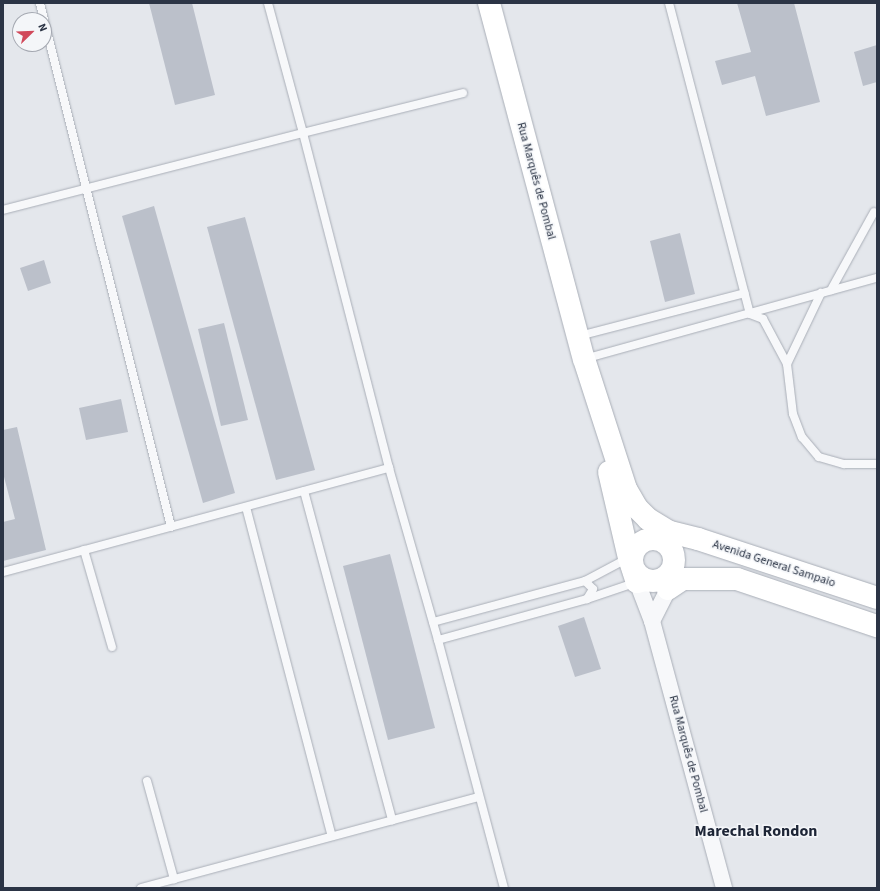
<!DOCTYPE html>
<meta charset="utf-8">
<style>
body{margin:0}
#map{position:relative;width:880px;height:891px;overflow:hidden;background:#e4e7ec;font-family:"Source Sans 3",sans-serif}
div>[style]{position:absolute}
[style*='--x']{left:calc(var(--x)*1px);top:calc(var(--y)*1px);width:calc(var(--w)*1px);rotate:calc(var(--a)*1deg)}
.building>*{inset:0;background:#bbc0ca}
.roads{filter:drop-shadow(0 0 1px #a9aeb7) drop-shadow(0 0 1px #a9aeb7)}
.lane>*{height:8px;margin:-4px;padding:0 4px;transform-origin:4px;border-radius:4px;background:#f7f8fa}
.street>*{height:16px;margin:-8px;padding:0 8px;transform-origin:8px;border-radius:8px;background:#f7f8fa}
.secondary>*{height:22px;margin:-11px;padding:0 11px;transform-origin:11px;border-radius:11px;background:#fff}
.secondary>.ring{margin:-11px;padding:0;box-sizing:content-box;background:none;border:22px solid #fff;border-radius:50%}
span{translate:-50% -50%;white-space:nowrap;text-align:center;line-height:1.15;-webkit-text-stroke:3px #f4f6f9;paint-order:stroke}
.street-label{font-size:12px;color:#2b3445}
.district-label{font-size:16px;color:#1d2536;font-weight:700}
.frame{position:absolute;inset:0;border:4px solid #2b3445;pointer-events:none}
.north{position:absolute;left:12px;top:12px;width:40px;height:40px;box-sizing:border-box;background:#f4f6f9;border:1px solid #a4a8b1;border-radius:50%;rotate:67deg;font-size:11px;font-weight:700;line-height:16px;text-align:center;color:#2b3445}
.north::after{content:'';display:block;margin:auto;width:14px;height:18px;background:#d1495b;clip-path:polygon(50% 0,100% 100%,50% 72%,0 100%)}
</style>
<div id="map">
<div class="building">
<div style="clip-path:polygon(149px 3px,192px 3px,215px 95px,175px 105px)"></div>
<div style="clip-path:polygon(737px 3px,794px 3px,820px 102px,766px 116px,755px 76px,722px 85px,715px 61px,751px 52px)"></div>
<div style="clip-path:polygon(877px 45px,877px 82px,863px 86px,854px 52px)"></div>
<div style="clip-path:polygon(154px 206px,235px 493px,203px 503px,122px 216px)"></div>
<div style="clip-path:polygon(245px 217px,315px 470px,276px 480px,207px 227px)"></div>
<div style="clip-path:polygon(680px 233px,695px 294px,665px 302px,650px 241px)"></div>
<div style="clip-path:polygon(44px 260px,51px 283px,28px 291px,20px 268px)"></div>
<div style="clip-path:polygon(224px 323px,248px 420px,221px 426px,198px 329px)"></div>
<div style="clip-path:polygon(121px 399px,128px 432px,86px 440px,79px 408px)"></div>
<div style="clip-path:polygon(17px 427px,46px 550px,3px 561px,3px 522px,15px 519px,3px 473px,3px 430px)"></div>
<div style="clip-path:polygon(390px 554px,435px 728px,388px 740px,343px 566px)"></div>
<div style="clip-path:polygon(584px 617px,601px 669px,575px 677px,558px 626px)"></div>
</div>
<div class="roads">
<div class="lane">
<div style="--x:40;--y:3;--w:540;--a:75.96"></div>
<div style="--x:669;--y:3;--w:321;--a:75.4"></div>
<div style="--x:463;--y:93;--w:165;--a:166"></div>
<div style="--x:303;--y:133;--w:346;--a:75.6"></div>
<div style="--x:389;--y:468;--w:179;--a:74.1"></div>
<div style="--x:438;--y:640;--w:257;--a:75.1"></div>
<div style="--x:3;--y:210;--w:310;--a:-14.4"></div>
<div style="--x:303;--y:133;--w:135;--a:-105.1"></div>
<div style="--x:831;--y:290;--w:89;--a:-61.1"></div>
<div style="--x:750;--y:314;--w:14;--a:21"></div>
<div style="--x:763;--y:319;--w:51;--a:61.9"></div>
<div style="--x:787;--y:364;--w:50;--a:83.2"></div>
<div style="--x:793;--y:414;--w:25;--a:69"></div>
<div style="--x:802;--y:437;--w:26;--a:50"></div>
<div style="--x:819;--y:457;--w:26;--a:16"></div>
<div style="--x:844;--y:464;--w:33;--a:0"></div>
<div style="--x:579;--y:336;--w:171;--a:-14.5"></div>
<div style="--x:584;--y:359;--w:304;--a:-15.5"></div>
<div style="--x:787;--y:364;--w:79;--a:-64.4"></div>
<div style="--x:304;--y:491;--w:341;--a:75"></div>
<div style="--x:246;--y:507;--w:340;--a:75.4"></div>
<div style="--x:84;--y:550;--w:101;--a:73.9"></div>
<div style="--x:3;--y:572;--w:400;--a:-15.1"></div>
<div style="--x:585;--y:581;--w:11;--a:45"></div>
<div style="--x:593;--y:589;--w:12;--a:121"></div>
<div style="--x:433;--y:622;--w:157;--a:-15.1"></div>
<div style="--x:585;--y:581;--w:49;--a:-28.1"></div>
<div style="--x:438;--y:640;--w:155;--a:-15.4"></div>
<div style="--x:587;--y:599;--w:53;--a:-18.8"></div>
<div style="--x:147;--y:781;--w:102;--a:74.6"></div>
<div style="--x:141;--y:888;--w:350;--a:-15.1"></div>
</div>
<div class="street">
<div style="--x:637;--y:582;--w:42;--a:69"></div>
<div style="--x:652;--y:621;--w:277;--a:74.9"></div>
<div style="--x:652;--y:621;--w:36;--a:-63"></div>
</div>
<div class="secondary">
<div style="--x:489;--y:3;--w:368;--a:75.1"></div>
<div style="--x:584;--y:359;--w:137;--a:72.1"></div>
<div style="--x:626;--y:489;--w:22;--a:60"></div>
<div style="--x:637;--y:508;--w:16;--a:45"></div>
<div style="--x:648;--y:519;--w:26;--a:31"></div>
<div style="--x:670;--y:532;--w:29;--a:14"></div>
<div style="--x:698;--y:539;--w:188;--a:18.2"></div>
<div style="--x:609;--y:472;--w:88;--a:76.9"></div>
<div style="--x:629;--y:558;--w:25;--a:72"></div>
<div style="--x:637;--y:582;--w:8;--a:-14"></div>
<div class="ring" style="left:632px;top:539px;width:20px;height:20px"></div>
<div style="--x:668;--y:589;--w:18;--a:-34"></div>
<div style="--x:683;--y:579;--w:54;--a:0"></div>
<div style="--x:737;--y:579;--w:148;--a:18.6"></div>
</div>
</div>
<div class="street-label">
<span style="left:536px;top:181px;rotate:75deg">Rua Marquês de Pombal</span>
<span style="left:774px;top:564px;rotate:18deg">Avenida General Sampaio</span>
<span style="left:688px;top:754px;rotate:75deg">Rua Marquês de Pombal</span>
</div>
<div class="district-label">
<span style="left:756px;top:831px">Marechal Rondon</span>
</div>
<div class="frame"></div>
<div class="north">N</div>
</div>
